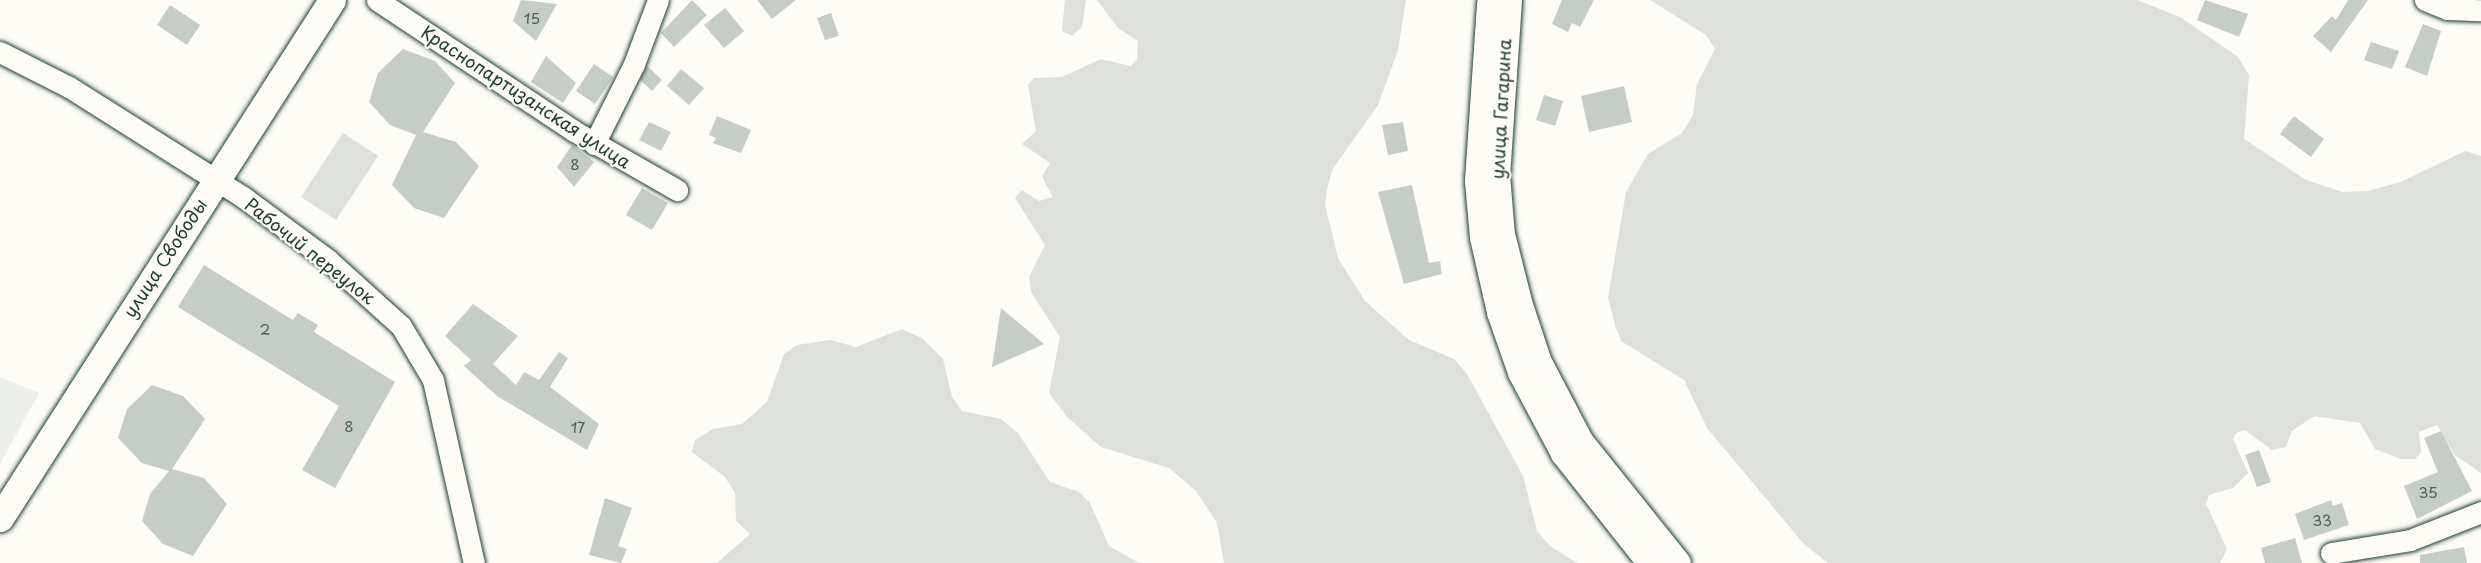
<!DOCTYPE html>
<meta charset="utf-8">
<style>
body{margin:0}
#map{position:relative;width:2481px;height:563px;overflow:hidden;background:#fdfcf7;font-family:"Playpen Sans",sans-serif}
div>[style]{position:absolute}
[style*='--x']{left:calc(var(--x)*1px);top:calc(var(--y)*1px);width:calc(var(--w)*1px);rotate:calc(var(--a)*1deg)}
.built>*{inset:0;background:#eceee9}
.green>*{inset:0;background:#dde0db}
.building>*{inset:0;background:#c6cdc7}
.roads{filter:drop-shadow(0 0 2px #1f3d34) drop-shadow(0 0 2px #1f3d34)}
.minor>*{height:21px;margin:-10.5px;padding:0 10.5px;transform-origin:10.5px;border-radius:10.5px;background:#fdfcf7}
.major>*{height:27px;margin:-13.5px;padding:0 13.5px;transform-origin:13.5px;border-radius:13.5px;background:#fdfcf7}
span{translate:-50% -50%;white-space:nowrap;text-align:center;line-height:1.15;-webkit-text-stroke:4.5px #fdfcf7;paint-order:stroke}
.number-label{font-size:15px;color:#496159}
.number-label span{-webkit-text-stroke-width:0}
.street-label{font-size:18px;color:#1f3d34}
</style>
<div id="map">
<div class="built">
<div style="clip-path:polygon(0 377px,39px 393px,0 464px)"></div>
</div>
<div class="green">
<div style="clip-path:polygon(1065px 0,1086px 0,1082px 27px,1072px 36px,1062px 31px)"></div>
<div style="clip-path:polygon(1097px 0,1406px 0,1398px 50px,1378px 105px,1332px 170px,1327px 190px,1325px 205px,1338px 258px,1365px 301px,1409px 340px,1454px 359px,1467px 374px,1523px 476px,1537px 531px,1550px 546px,1577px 563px,1224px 563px,1217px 523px,1196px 491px,1169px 468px,1101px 447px,1067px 417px,1049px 393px,1060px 337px,1031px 292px,1029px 277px,1045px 245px,1015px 198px,1022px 190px,1039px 201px,1053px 197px,1042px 177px,1050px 163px,1022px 144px,1036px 131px,1028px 85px,1034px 78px,1062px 77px,1101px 59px,1131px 66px,1137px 59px,1138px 41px,1118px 28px)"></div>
<div style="clip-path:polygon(1650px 0,2137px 0,2180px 17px,2237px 56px,2249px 75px,2244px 139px,2306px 180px,2343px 192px,2367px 191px,2401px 182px,2465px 151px,2481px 156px,2481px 473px,2455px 455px,2437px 425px,2419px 432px,2421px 452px,2415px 459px,2401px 459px,2375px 449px,2360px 423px,2314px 416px,2292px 431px,2286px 447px,2272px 450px,2245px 430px,2236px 433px,2233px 439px,2248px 473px,2233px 488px,2209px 495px,2206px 504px,2227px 549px,2220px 563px,1828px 563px,1804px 544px,1707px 428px,1684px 380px,1621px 341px,1615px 325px,1608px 298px,1626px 192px,1648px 154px,1682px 133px,1693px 115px,1697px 84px,1715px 49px,1706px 35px)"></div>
<div style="clip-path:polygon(343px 133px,378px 156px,336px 220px,301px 197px)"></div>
<div style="clip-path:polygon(902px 329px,923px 339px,943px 359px,952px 397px,962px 411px,1001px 419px,1018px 433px,1050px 482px,1079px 492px,1090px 503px,1109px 546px,1139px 563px,717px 563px,750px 534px,736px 521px,735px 493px,725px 477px,692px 452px,695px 440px,713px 429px,742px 424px,767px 402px,784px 354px,797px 345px,830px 340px,856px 347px)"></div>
</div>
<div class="building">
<div style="clip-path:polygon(521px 0,557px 4px,536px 41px,513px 21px)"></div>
<div style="clip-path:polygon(692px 0,707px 15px,674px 47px,661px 33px)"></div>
<div style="clip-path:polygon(757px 0,796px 0,772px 19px)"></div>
<div style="clip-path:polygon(1562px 0,1594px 0,1580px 27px,1572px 23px,1568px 32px,1552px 24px)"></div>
<div style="clip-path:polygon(2205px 0,2248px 14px,2239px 37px,2197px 20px)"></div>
<div style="clip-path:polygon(2348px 0,2368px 0,2331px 52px,2313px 36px,2332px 16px,2336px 20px)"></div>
<div style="clip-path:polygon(170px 5px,200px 25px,187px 45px,157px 25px)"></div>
<div style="clip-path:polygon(725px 8px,744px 31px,724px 48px,704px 25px)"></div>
<div style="clip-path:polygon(831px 13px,839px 36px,825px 40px,817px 18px)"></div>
<div style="clip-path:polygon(2423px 24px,2441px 31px,2427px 76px,2405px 67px)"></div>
<div style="clip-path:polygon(2371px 42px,2399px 51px,2392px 69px,2364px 60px)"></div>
<div style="clip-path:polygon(403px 49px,435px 61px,455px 83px,423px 132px,456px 142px,479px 166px,444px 218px,414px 208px,392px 185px,416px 135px,390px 125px,369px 102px,378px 73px)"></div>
<div style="clip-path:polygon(546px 56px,576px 83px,563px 103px,531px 82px)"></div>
<div style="clip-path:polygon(594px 64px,613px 77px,595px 104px,576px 91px)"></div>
<div style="clip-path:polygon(647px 66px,662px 80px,652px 91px,640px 80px)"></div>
<div style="clip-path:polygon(681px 69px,704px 88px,689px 105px,667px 86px)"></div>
<div style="clip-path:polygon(1624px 86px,1632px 122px,1589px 132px,1581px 96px)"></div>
<div style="clip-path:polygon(1544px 95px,1563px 101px,1555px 126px,1536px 120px)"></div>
<div style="clip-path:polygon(717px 116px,751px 130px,741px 153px,713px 143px,716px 138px,709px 135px)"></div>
<div style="clip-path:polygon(2294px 116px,2324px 139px,2311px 157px,2280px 134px)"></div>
<div style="clip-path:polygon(649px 122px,671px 132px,661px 151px,639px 140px)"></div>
<div style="clip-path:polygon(1403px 122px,1408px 151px,1388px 155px,1382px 125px)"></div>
<div style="clip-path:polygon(572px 145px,594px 162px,574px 187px,557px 167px)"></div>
<div style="clip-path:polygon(1412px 185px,1429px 263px,1440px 261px,1442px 274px,1404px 284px,1378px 192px)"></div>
<div style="clip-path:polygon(642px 188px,668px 203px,652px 230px,626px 215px)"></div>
<div style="clip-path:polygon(204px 265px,293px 320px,298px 313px,318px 325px,314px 332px,395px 382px,335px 488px,302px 470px,339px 406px,178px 307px)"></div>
<div style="clip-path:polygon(473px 304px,518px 336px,493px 364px,516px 385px,524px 372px,539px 380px,559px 352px,568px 358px,550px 387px,599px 424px,587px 450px,497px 396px,464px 366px,471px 360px,445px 336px)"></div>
<div style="clip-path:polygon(1001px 308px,1044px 344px,992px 367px)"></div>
<div style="clip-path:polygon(152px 385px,183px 396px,205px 419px,172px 469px,204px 478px,227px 504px,193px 556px,163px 544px,142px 521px,150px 494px,169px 471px,142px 463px,118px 438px,127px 409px)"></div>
<div style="clip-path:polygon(2441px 431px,2472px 491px,2417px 519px,2404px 486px,2438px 472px,2424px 438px)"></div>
<div style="clip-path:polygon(2259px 450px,2271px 482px,2257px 487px,2245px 455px)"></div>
<div style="clip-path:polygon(605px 498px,632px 508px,618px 546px,627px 549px,621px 563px,589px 555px)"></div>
<div style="clip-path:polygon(2331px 500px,2333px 506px,2342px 503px,2349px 525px,2304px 540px,2295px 514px)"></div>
<div style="clip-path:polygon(2295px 538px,2302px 563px,2265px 563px,2261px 548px)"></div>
<div style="clip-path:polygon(2464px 547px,2467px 563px,2420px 563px,2420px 555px)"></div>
</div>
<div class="roads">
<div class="minor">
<div style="--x:377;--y:0;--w:237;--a:33.6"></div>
<div style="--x:574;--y:131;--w:119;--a:29.8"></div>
<div style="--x:2425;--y:0;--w:24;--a:22"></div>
<div style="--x:2447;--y:9;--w:34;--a:2"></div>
<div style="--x:0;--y:52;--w:77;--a:26.9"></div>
<div style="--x:69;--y:87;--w:206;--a:32.3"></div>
<div style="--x:243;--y:197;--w:106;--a:36.5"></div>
<div style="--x:328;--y:260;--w:98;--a:42.1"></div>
<div style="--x:401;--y:326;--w:63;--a:59.3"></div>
<div style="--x:433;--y:380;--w:188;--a:77.4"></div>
<div style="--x:594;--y:144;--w:89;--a:-63.4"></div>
<div style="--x:634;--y:64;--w:68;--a:-69.4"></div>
<div style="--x:2331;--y:553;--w:80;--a:-9.3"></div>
<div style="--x:2410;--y:540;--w:76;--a:-21.5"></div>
</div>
<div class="major">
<div style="--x:1508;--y:0;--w:175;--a:93.9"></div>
<div style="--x:1496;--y:175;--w:59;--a:85.2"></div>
<div style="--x:1501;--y:234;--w:73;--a:75.8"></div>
<div style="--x:1519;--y:305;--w:60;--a:71.6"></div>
<div style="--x:1538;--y:362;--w:90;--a:62.3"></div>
<div style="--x:1580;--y:442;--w:155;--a:51.3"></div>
<div style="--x:1490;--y:4;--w:177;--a:93.9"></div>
<div style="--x:1478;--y:181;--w:56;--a:84.9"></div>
<div style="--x:1483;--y:237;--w:77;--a:77.2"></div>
<div style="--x:1500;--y:312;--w:64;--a:70.7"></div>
<div style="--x:1521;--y:372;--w:92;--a:62"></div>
<div style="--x:1564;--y:453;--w:140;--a:51.7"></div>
<div style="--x:0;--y:518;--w:615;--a:-57.34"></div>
</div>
</div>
<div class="number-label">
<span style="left:532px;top:18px">15</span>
<span style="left:575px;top:164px">8</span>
<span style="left:265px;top:329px">2</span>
<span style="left:349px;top:426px">8</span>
<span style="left:578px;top:427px">17</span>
<span style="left:2428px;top:492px">35</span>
<span style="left:2322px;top:520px">33</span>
</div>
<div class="street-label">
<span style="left:526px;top:97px;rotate:33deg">Краснопартизанская улица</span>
<span style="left:1501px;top:109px;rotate:-87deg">улица Гагарина</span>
<span style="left:310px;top:251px;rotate:38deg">Рабочий переулок</span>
<span style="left:165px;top:258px;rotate:-57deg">улица Свободы</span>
</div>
</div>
